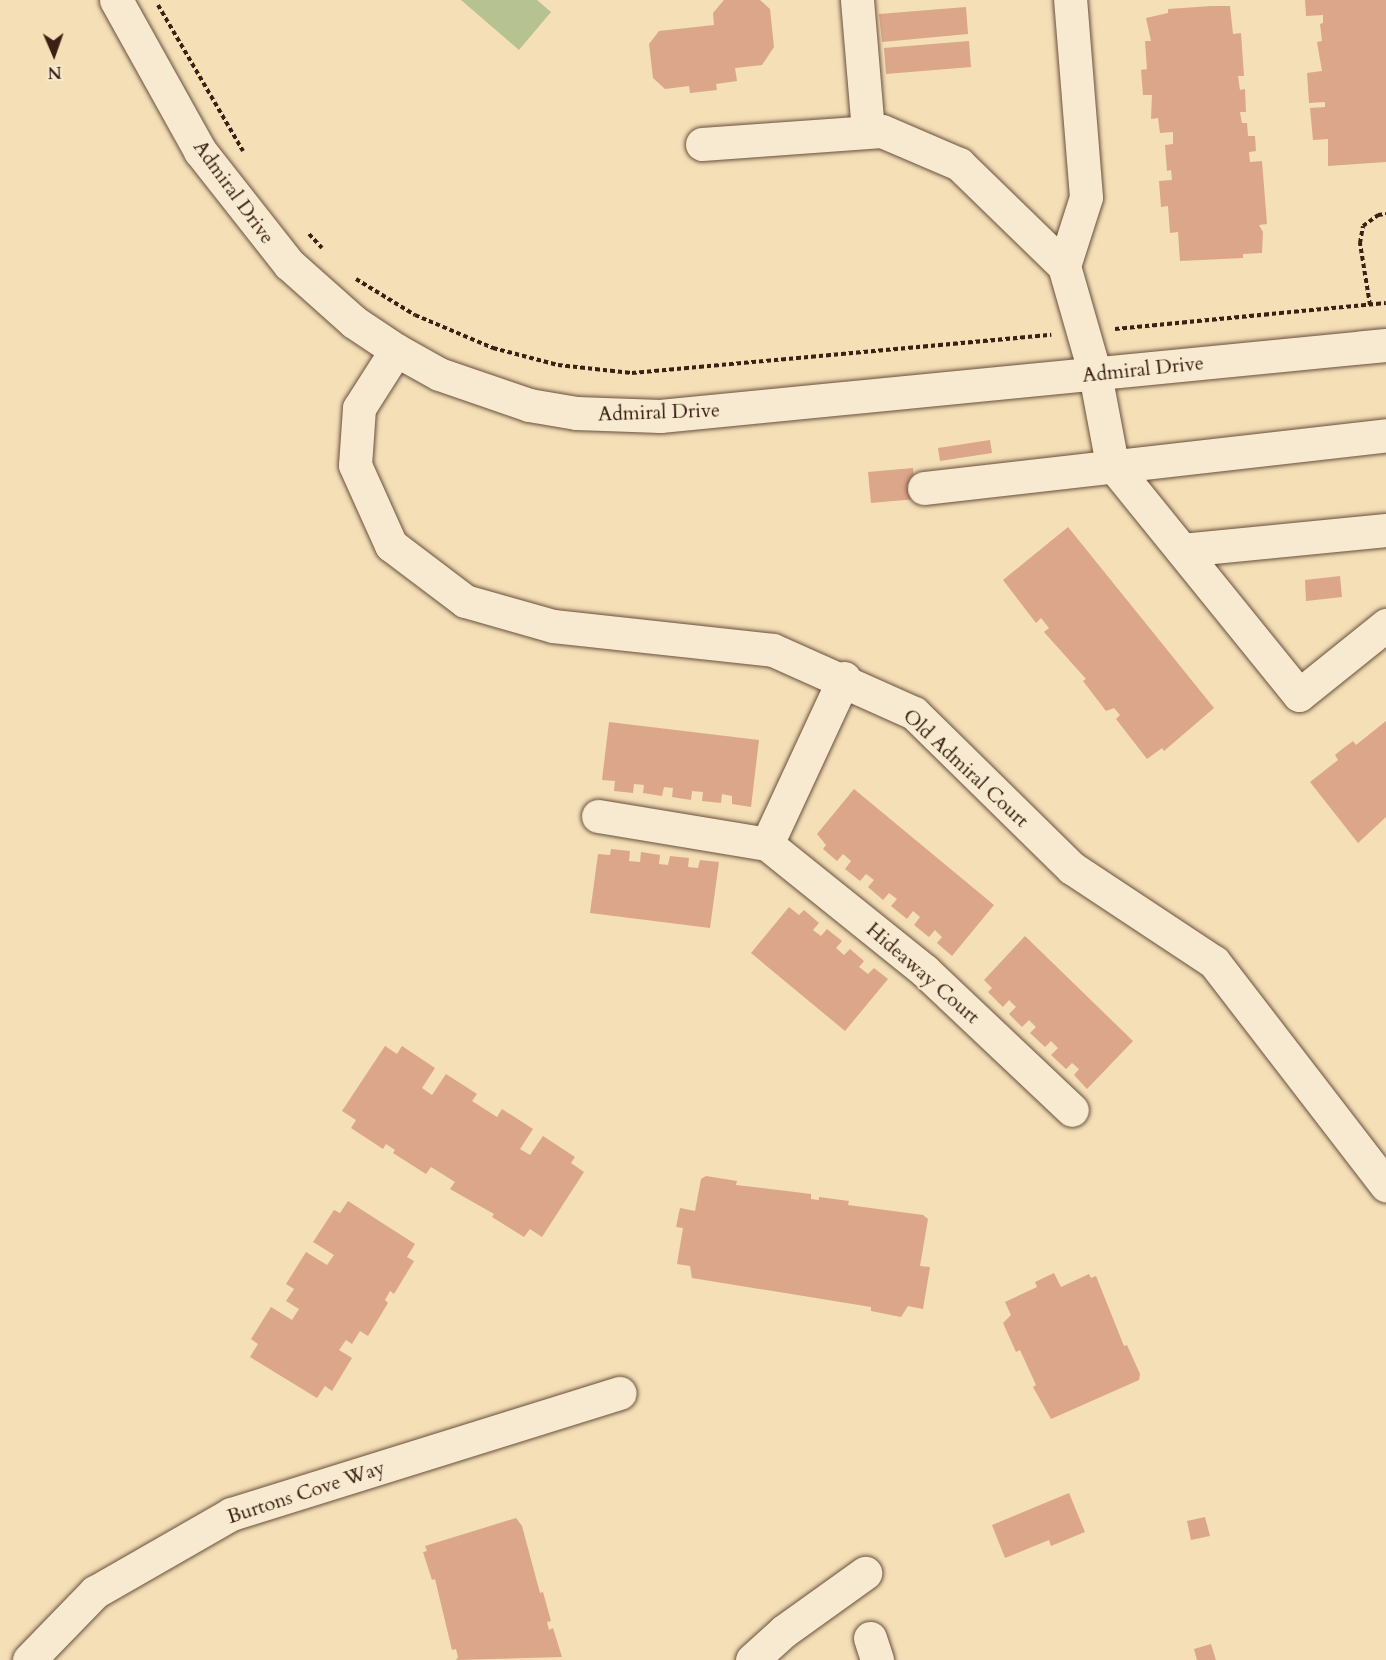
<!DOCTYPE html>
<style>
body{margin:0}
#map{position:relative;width:1386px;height:1660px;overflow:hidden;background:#f4dfb7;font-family:Cardo,serif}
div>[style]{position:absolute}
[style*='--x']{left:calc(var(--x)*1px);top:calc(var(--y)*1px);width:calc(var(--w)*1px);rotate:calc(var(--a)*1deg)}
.green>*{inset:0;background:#b7c292}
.building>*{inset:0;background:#dca68a}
.path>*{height:4px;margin-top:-2px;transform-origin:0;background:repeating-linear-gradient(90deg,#3b2013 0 4.5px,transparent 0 7.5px)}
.roads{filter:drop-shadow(0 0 2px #69503c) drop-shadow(0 0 2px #69503c)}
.minor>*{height:33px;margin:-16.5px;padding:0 16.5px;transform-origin:16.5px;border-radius:16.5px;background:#f8ead0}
span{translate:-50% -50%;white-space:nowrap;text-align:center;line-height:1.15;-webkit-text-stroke:4.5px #f8ead0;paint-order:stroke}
.street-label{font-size:20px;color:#3b2013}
.north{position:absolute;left:24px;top:24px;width:60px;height:60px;-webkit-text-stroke:4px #f8ead0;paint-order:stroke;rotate:178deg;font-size:16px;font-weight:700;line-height:24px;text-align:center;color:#3b2013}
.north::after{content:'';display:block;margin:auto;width:21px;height:27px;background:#3b2013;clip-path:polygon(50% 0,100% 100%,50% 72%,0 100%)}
</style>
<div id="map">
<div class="green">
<div style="clip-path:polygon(461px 0,537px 0,551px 12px,519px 50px)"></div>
</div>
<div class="building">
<div style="clip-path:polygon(724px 0,760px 0,770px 9px,774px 47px,762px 65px,735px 68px,737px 81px,716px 84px,717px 90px,690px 93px,689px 86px,665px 89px,653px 78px,649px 44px,659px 31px,714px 25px,713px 13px)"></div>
<div style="clip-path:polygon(1305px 0,1386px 0,1386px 162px,1328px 166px,1328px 139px,1313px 140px,1310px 108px,1325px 107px,1325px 102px,1309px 103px,1307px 73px,1322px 71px,1317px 42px,1322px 41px,1320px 24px,1323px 23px,1323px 15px,1306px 16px)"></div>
<div style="clip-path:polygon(1211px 6px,1230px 6px,1233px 34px,1241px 33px,1244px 76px,1238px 76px,1240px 90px,1245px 89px,1246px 112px,1240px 112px,1242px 123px,1247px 123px,1248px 136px,1255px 136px,1256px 151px,1249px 152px,1250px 162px,1262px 161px,1267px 224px,1259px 225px,1263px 232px,1262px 253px,1243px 254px,1243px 258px,1180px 261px,1178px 232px,1170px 233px,1168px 206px,1161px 207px,1159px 181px,1172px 180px,1171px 170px,1167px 171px,1165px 145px,1173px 144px,1173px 132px,1160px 133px,1158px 118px,1151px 119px,1152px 95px,1143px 95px,1141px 70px,1147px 69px,1145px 41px,1151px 41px,1146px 18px,1168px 13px,1168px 9px)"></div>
<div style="clip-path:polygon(966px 7px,968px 34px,882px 42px,879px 14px)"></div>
<div style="clip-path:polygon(969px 41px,971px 67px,886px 74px,884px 48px)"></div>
<div style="clip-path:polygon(990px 440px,992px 453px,940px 461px,938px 448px)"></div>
<div style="clip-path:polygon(913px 468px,916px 499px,871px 503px,868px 472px)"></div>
<div style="clip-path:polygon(1068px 527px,1214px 708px,1164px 751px,1162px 748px,1147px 759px,1116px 719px,1120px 715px,1114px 708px,1106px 711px,1083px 681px,1086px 679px,1044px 632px,1049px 628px,1041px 618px,1036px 623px,1003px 580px)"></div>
<div style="clip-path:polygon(1340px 576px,1342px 597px,1306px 601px,1305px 580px)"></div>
<div style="clip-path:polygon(1386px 721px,1386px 817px,1358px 843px,1310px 782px,1338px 760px,1335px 755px,1341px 750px,1353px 741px,1356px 745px)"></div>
<div style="clip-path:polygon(609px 722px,759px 740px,751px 807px,732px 804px,732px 796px,722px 794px,721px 803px,702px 801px,703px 792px,692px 791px,691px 800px,672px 797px,673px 788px,664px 787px,662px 796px,643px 793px,644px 785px,634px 784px,633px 793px,614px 791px,615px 781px,602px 780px)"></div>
<div style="clip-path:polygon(854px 789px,994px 905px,952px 956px,937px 943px,942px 937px,935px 930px,929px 937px,914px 925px,920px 917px,913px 911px,907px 919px,891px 906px,897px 899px,889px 893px,883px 900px,868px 887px,874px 880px,866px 874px,860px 881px,845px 869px,851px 861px,843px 854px,837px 861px,823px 849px,826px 845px,817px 834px)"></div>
<div style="clip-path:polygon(611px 849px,630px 851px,629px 861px,640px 862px,641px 852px,660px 855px,659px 864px,668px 865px,670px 856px,689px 858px,688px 867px,698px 868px,700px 860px,719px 862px,710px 928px,590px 913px,598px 854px,610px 855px)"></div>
<div style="clip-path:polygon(789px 907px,799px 915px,804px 910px,819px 923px,813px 930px,821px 936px,827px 929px,842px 941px,836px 948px,844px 955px,850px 949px,864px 961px,859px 967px,868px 974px,874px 968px,888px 979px,845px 1031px,751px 953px)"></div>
<div style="clip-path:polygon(1025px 936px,1133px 1041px,1087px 1089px,1074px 1075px,1079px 1069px,1072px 1063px,1066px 1069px,1051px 1055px,1058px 1048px,1051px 1041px,1045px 1047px,1030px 1033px,1036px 1027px,1029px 1020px,1022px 1027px,1009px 1014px,1016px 1007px,1009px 1000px,1003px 1007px,988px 992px,992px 988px,984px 980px)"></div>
<div style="clip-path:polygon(385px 1046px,397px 1054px,402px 1046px,435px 1068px,422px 1088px,432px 1095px,446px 1074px,477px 1094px,472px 1101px,497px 1117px,502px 1109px,533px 1129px,520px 1149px,530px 1155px,543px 1136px,575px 1157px,571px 1163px,584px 1172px,542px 1237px,530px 1229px,524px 1237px,492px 1217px,494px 1214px,450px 1189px,455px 1182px,431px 1167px,426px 1174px,393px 1153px,395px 1150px,386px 1144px,383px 1149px,351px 1128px,356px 1120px,342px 1111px)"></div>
<div style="clip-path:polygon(706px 1176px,737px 1181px,736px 1185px,811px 1194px,811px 1199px,819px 1200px,819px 1197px,849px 1201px,848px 1205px,923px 1215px,928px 1219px,920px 1266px,930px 1267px,923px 1309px,908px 1306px,901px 1317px,871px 1311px,871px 1307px,692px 1278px,690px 1266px,677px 1264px,683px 1228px,676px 1227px,680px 1208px,695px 1211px,701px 1179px)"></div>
<div style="clip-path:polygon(348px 1201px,415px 1244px,407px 1257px,414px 1261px,394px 1294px,390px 1291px,385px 1300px,388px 1303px,368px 1336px,360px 1331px,352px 1344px,346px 1340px,339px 1350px,352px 1358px,332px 1391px,325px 1386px,317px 1398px,250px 1357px,258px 1344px,251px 1339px,271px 1307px,292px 1320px,299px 1309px,286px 1301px,294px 1289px,286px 1284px,306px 1252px,327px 1265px,334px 1255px,313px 1242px,334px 1210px,340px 1213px)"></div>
<div style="clip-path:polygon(1054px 1273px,1061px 1287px,1089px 1274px,1091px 1278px,1096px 1276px,1124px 1346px,1127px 1345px,1140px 1374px,1139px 1380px,1051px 1419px,1033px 1387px,1036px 1385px,1020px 1350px,1016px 1352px,1003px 1323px,1011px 1315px,1005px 1302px,1037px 1287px,1035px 1282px)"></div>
<div style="clip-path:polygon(1069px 1493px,1085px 1532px,1051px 1546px,1049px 1540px,1005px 1558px,992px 1525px)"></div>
<div style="clip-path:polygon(1205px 1517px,1210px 1536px,1191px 1540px,1187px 1521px)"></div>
<div style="clip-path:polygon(516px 1518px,522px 1526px,540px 1593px,543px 1592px,551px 1621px,547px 1622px,549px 1630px,553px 1628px,562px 1657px,456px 1660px,458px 1657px,456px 1649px,452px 1650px,435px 1579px,432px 1580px,423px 1552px,427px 1551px,425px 1546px)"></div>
<div style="clip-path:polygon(1211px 1644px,1216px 1660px,1197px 1660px,1194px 1649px)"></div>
</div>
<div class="path">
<div style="--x:158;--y:5;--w:169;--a:59.8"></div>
<div style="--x:309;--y:234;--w:19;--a:47"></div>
<div style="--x:356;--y:279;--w:69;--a:31.4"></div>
<div style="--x:415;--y:315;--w:85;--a:22.9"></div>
<div style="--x:493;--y:348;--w:67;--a:14.7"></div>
<div style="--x:558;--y:365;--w:74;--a:6.2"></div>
<div style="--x:632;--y:373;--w:421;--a:-5.2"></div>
<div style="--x:1370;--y:305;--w:63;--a:-99.2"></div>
<div style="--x:1360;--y:243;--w:17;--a:-80"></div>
<div style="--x:1363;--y:226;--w:19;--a:-36"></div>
<div style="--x:1378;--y:215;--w:8;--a:-7"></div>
<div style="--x:1115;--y:329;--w:272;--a:-5.5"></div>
</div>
<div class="roads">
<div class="minor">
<div style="--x:116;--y:0;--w:173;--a:60.9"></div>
<div style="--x:200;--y:151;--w:144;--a:51.8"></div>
<div style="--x:289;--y:264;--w:87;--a:41.7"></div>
<div style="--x:354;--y:322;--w:50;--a:33.7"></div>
<div style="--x:396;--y:350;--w:49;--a:29.2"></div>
<div style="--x:439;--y:374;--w:95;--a:19"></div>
<div style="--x:529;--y:405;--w:48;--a:9.7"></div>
<div style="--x:576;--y:413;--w:84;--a:2"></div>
<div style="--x:660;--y:416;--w:729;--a:-5.59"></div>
<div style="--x:857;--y:0;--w:131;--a:85.2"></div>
<div style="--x:702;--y:144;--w:180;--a:-4.1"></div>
<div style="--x:882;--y:131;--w:84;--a:23.2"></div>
<div style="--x:959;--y:164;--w:146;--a:44.2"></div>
<div style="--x:1064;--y:266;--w:112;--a:74"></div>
<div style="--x:1095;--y:374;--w:92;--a:79.3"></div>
<div style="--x:1112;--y:464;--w:297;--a:51"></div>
<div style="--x:1299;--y:695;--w:112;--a:-38.8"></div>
<div style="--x:1064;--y:266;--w:72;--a:-72.3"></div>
<div style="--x:1086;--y:197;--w:198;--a:-94.6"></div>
<div style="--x:396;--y:350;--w:69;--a:122.5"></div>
<div style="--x:359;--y:408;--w:57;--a:94"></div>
<div style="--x:355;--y:465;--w:88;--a:65.8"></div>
<div style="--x:391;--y:545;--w:93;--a:37.1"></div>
<div style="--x:465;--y:601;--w:91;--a:15.9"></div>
<div style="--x:553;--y:626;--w:221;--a:6.2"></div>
<div style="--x:773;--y:650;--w:154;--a:24.1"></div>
<div style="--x:914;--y:713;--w:221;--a:44.5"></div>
<div style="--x:1072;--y:868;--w:170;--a:33.5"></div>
<div style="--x:1214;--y:962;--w:282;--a:52.4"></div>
<div style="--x:924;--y:488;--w:465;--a:-6.5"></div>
<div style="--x:1182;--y:550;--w:205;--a:-5.6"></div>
<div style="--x:598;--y:816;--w:171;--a:9.4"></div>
<div style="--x:767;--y:844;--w:203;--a:38.8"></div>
<div style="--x:925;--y:971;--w:202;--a:43.4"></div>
<div style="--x:767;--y:844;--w:183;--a:-65.1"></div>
<div style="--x:870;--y:1638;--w:23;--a:72"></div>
<div style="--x:29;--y:1660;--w:95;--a:-45.9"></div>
<div style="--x:95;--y:1592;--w:157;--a:-29.8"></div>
<div style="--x:231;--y:1514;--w:407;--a:-17.3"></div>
<div style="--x:752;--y:1660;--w:43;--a:-42.2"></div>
<div style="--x:784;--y:1631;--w:100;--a:-35.6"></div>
</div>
</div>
<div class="street-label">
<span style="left:234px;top:192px;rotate:54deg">Admiral Drive</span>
<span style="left:1143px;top:369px;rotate:-6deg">Admiral Drive</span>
<span style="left:659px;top:412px;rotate:-2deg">Admiral Drive</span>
<span style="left:966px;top:768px;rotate:43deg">Old Admiral Court</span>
<span style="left:923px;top:973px;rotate:41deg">Hideaway Court</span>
<span style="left:306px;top:1492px;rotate:-18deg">Burtons Cove Way</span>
</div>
<div class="north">N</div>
</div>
